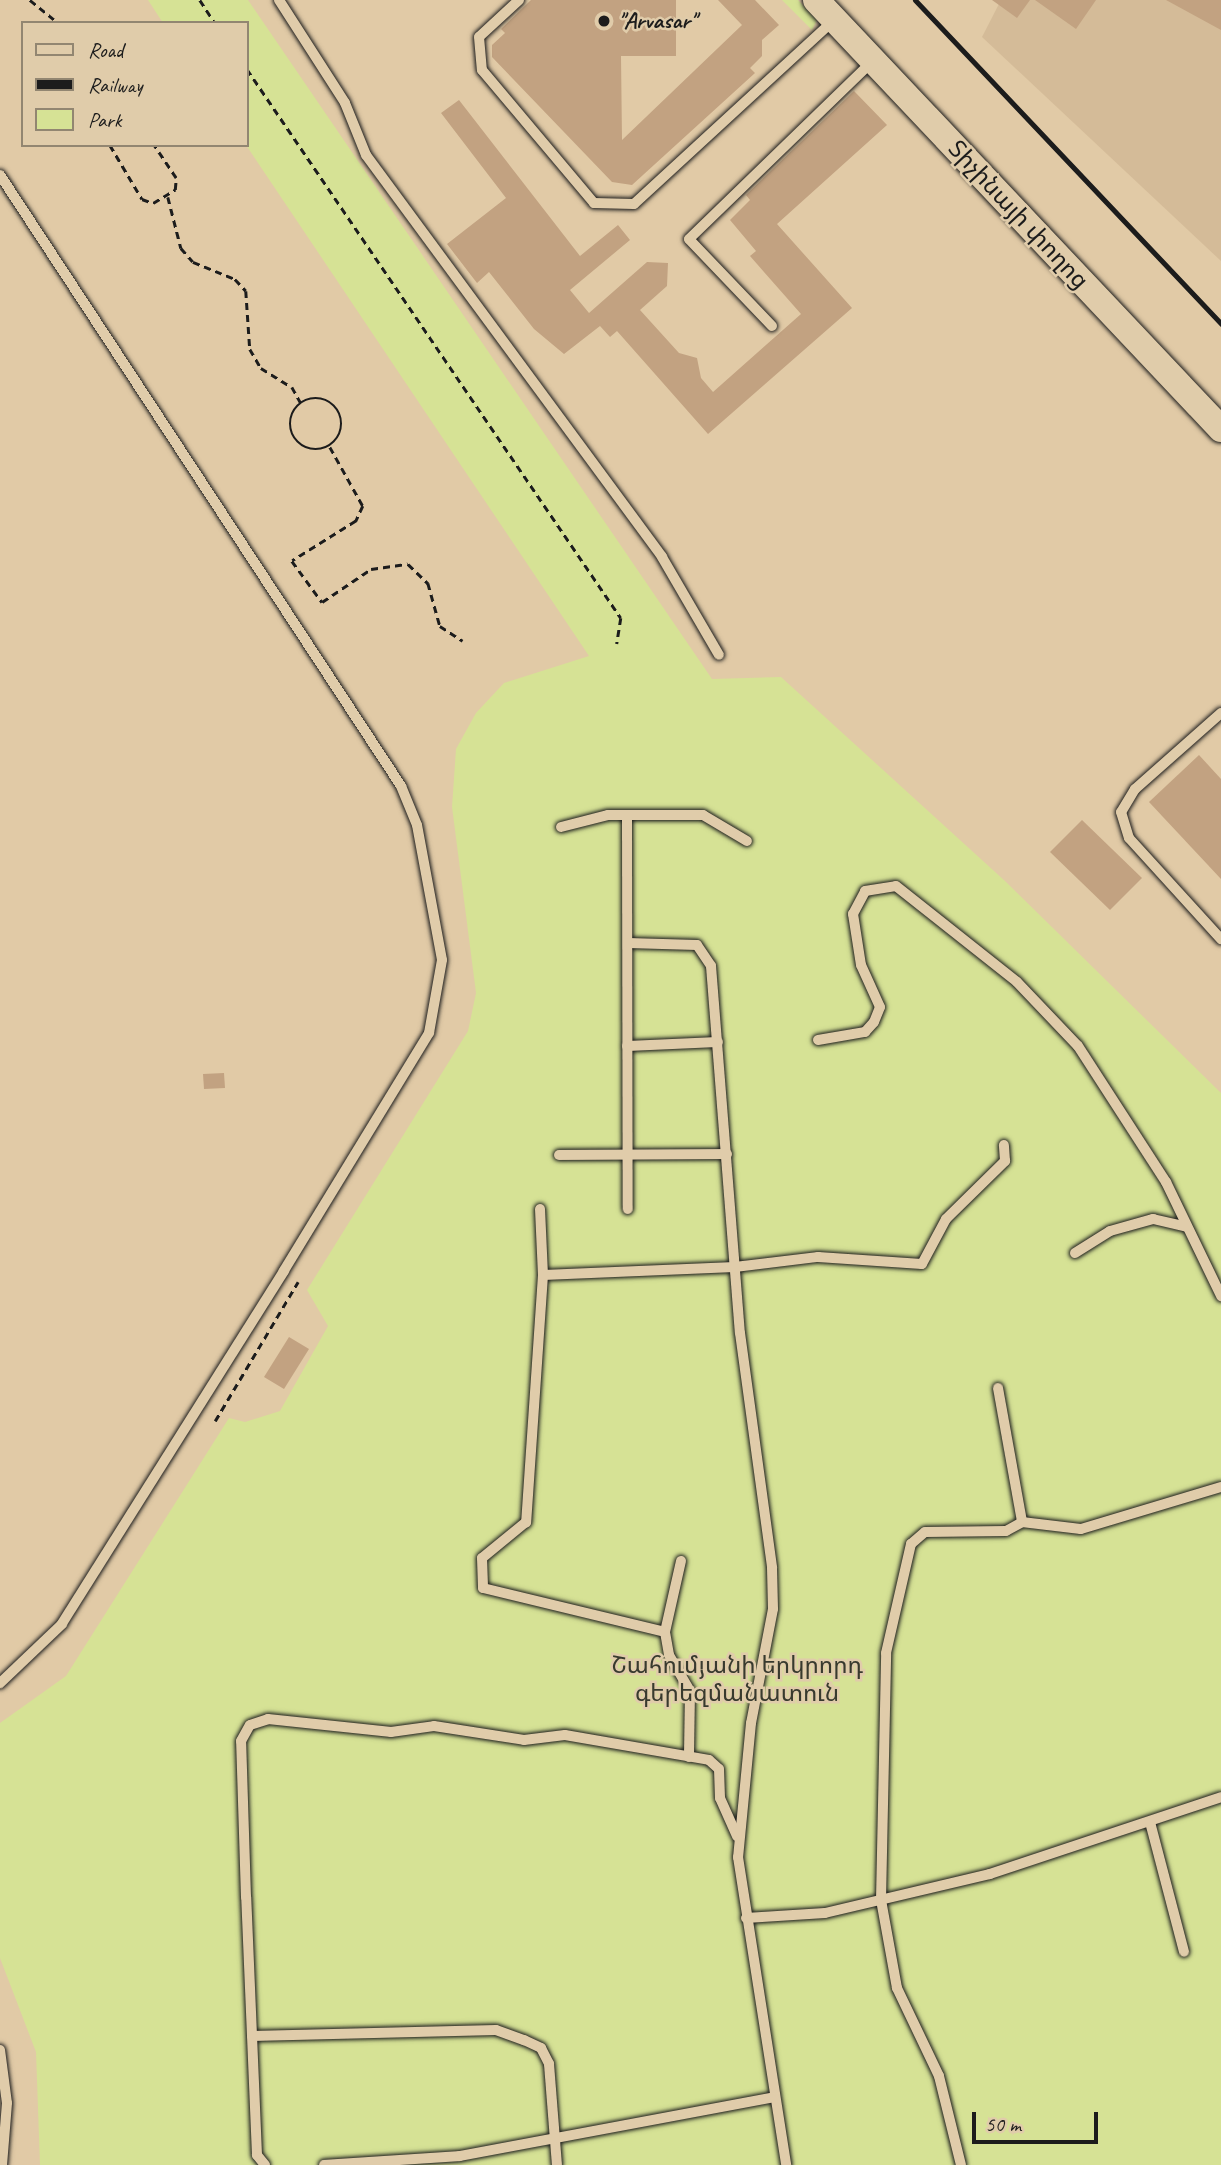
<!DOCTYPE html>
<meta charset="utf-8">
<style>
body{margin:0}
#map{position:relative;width:1221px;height:2165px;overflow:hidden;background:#e1caa6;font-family:Caveat,"Noto Sans Armenian",sans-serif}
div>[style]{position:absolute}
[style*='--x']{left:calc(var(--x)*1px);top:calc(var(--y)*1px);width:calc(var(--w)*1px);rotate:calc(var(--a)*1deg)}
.built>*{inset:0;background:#d4bb98}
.green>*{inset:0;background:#d6e295}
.building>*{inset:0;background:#c2a281}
.path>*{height:2.5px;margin-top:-1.25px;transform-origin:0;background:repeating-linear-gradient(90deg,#1c1c1c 0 7px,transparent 0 12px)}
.path>.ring{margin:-1.25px;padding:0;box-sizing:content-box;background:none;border:2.5px solid #1c1c1c;border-radius:50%}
.roads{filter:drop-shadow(0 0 2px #1c1c1c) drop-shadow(0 0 2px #1c1c1c)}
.service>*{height:10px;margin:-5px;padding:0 5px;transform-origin:5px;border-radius:5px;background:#e0ccaa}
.tertiary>*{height:26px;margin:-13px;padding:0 13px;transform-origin:13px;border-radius:13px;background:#e0ccaa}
.rail>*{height:5px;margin:-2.5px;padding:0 2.5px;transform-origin:2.5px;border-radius:2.5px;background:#1c1c1c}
.dots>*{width:19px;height:19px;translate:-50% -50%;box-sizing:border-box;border:4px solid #e0ccaa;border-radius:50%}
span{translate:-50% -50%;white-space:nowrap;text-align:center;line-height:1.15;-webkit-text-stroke:5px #e0ccaa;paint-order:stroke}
.poi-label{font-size:24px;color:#1c1c1c;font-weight:700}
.left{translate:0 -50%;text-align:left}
.street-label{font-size:24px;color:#1c1c1c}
.park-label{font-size:24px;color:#383a2e}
.legend{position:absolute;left:21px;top:21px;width:228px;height:126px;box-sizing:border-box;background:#e0ccaa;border:2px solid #928671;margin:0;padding:9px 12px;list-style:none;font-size:21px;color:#1c1c1c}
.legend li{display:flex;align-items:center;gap:14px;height:35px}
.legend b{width:35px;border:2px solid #928671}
.scale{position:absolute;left:972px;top:2112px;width:126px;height:32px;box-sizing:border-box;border:4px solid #1c1c1c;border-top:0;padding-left:9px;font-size:21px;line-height:24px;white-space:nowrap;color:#1c1c1c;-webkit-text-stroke:5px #e0ccaa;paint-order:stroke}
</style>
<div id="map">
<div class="built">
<div style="clip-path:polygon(1001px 0,1221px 0,1221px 261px,982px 37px)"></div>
</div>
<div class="green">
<div style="clip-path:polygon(148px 0,248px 0,712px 679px,781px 677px,1005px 881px,1221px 1093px,1221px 2165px,40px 2165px,36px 2052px,0 1958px,0 1723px,66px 1676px,229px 1418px,245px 1422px,280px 1411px,328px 1326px,307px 1290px,468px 1031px,476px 993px,452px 807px,456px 749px,476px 713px,504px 683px,589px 656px,246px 145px,247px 23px,163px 23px)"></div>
<div style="clip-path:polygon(782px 0,798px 0,817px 20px,812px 30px)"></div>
</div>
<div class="building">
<div style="clip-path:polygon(531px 0,676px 0,676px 56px,621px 56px,622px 140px,742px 25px,718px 0,755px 0,779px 25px,762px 40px,762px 56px,750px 68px,755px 73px,632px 185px,612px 182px,492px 57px,492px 45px,505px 33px,501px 29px)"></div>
<div style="clip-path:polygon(992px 0,1030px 0,1017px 18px)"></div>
<div style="clip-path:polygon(1035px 0,1096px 0,1076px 29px)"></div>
<div style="clip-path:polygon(1166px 0,1221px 0,1221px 30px)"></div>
<div style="clip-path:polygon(854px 91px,887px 125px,777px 224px,852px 308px,708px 434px,617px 331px,610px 337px,600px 326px,564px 354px,534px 329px,489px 272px,477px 283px,447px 244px,506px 198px,441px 113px,459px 100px,580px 256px,618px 225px,630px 240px,570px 290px,589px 313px,647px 262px,668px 263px,667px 286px,640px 310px,679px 353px,697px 358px,701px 378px,713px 392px,801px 314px,750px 256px,756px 251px,730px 220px,750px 200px,746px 195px)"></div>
<div style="clip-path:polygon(1199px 755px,1221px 779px,1221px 879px,1149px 802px)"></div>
<div style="clip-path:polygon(1082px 820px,1142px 878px,1110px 910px,1050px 852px)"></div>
<div style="clip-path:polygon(224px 1073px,225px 1088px,204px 1089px,203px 1074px)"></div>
<div style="clip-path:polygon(289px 1337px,309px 1349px,284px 1389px,264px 1377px)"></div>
</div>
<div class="path">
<div style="--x:30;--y:0;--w:36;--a:39"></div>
<div style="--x:200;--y:0;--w:27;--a:57"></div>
<div style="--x:247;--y:69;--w:664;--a:55.74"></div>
<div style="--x:621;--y:618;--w:26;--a:99"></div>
<div style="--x:110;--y:145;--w:63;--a:59.3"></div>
<div style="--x:142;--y:199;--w:12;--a:20"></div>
<div style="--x:153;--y:203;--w:26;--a:-31"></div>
<div style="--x:175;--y:190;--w:12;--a:-85"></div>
<div style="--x:176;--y:178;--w:40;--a:-124"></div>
<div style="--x:168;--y:197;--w:53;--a:75.7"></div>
<div style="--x:181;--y:248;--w:18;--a:49"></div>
<div style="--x:193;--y:262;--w:45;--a:22"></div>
<div style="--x:235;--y:279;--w:16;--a:47"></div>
<div style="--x:246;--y:291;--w:58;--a:86.1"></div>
<div style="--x:250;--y:349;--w:22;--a:60"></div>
<div style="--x:261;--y:368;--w:36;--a:32"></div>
<div style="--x:292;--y:387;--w:18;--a:61"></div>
<div class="ring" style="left:290px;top:398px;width:49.5px;height:49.5px"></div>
<div style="--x:330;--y:447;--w:68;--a:60.8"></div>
<div style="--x:363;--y:506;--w:17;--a:115"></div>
<div style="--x:356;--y:521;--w:75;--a:148"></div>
<div style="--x:292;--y:561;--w:51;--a:53.8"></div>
<div style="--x:322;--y:602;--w:59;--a:-34"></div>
<div style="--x:371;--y:569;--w:37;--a:-8"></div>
<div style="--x:408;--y:564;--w:28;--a:44"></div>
<div style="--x:428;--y:583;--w:45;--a:74.4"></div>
<div style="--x:440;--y:626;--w:27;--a:33"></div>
<div style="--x:215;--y:1421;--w:162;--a:-59.2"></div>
</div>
<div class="roads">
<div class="service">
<div style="--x:279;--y:0;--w:122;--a:57.3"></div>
<div style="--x:345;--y:103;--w:56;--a:68"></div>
<div style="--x:366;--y:155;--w:499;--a:53.6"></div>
<div style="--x:662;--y:557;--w:113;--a:59.8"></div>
<div style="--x:519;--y:0;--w:54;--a:137.2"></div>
<div style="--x:479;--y:37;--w:33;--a:85"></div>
<div style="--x:482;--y:70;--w:174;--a:49.9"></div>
<div style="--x:594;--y:203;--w:40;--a:1.4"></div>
<div style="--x:634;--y:204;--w:272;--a:-42.6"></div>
<div style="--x:0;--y:175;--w:731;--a:56.72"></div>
<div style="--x:401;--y:786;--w:42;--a:67.7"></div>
<div style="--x:417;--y:825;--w:137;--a:79.5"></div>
<div style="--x:442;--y:960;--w:74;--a:100.1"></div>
<div style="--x:429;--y:1033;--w:279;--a:121.4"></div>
<div style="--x:284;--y:1271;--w:417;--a:122.2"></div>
<div style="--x:62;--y:1624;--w:86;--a:136.4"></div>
<div style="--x:772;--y:326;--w:120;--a:-133.7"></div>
<div style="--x:689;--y:239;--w:256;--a:-44.1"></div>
<div style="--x:1221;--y:713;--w:115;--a:138.5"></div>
<div style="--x:1135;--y:789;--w:27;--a:121"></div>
<div style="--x:1121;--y:812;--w:27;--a:73"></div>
<div style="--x:1129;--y:838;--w:137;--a:47.7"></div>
<div style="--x:627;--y:820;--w:389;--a:89.9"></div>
<div style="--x:561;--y:827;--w:49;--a:-14.3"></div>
<div style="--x:608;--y:815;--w:95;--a:0"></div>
<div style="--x:703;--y:815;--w:51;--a:30.6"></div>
<div style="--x:628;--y:943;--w:69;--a:1.7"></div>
<div style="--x:697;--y:945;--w:25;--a:56"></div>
<div style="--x:711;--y:966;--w:368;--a:85.5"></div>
<div style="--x:740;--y:1333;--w:237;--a:82.2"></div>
<div style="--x:772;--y:1568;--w:41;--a:88.6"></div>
<div style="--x:773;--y:1609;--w:116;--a:100.9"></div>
<div style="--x:751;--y:1723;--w:135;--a:95.5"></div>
<div style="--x:738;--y:1857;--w:312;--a:81.1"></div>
<div style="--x:818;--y:1040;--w:48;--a:-9.7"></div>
<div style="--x:865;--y:1032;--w:13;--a:-48"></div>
<div style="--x:874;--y:1022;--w:16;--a:-68"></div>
<div style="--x:880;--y:1007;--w:46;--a:-114.3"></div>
<div style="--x:861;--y:965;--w:52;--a:-98.9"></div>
<div style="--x:853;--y:914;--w:26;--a:-62"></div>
<div style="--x:865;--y:891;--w:31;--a:-9"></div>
<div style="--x:896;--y:886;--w:154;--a:38.4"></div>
<div style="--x:1017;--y:982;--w:88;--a:46.4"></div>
<div style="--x:1078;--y:1046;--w:162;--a:57.1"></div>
<div style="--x:1166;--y:1182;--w:127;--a:64.2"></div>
<div style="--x:627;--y:1046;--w:91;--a:-2.5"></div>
<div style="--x:559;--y:1155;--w:168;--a:-0.3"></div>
<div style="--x:540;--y:1209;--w:66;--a:87.4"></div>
<div style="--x:543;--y:1275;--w:248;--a:93.9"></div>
<div style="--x:526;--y:1522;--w:57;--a:140.7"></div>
<div style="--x:482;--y:1558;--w:30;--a:88"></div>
<div style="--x:483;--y:1588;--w:187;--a:13.6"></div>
<div style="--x:1075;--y:1253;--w:41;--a:-32.2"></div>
<div style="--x:1110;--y:1231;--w:45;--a:-15.6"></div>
<div style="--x:1153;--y:1219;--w:35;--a:13"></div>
<div style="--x:543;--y:1275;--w:192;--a:-2.4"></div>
<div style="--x:735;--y:1267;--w:84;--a:-6.9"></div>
<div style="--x:818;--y:1257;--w:104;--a:3.9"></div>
<div style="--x:922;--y:1264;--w:51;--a:-61.9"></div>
<div style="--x:946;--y:1219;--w:83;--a:-44.5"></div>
<div style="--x:1005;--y:1161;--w:16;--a:-94"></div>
<div style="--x:998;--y:1388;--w:136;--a:79.8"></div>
<div style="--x:681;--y:1561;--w:73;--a:102.7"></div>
<div style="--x:665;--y:1632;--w:23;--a:80"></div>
<div style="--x:669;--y:1655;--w:42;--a:59.7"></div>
<div style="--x:690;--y:1691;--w:66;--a:90.9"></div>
<div style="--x:1150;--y:1822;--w:134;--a:75.3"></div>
<div style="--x:746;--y:1918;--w:79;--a:-3.6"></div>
<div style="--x:825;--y:1913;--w:170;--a:-13.3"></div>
<div style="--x:990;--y:1874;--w:243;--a:-18.4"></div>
<div style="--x:252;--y:2036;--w:244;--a:-1.4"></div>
<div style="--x:496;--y:2030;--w:30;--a:20"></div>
<div style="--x:524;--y:2040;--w:19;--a:25"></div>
<div style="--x:541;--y:2048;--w:18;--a:63"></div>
<div style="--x:549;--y:2064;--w:101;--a:85.5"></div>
<div style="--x:0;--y:2050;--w:53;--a:82.5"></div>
<div style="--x:7;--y:2103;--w:62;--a:94.6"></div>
<div style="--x:265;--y:2165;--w:13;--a:-129"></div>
<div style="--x:257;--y:2155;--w:258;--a:-92.4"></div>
<div style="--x:246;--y:1897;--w:156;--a:-91.8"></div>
<div style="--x:241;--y:1741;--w:18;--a:-61"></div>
<div style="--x:250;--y:1725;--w:19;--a:-18"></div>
<div style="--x:268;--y:1719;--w:124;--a:6"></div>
<div style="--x:391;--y:1732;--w:43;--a:-7.9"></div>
<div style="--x:434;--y:1726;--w:91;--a:8.8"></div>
<div style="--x:524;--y:1740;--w:41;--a:-7"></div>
<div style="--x:565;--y:1735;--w:146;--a:9.8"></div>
<div style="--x:709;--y:1760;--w:13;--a:42"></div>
<div style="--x:719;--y:1769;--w:29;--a:88"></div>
<div style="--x:720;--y:1798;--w:42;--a:65.9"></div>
<div style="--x:324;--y:2165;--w:136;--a:-3.8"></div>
<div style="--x:460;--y:2156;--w:319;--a:-10.6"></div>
<div style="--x:961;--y:2165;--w:92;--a:-103.9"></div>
<div style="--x:939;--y:2076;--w:98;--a:-115.5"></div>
<div style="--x:897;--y:1988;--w:89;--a:-100.3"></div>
<div style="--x:881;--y:1900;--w:247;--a:-88.8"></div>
<div style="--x:886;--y:1653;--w:112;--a:-77.1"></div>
<div style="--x:911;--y:1544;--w:18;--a:-41"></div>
<div style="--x:925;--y:1532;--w:81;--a:-0.7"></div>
<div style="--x:1006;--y:1531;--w:18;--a:-29"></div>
<div style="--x:1022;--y:1522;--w:59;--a:6.8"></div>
<div style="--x:1081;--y:1529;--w:146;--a:-16.7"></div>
</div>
<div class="tertiary">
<div style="--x:816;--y:0;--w:590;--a:46.65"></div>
</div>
</div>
<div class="rail">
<div style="--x:915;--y:0;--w:446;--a:46.6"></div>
</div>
<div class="dots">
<div style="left:604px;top:21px;background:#1c1c1c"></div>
</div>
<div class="poi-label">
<span class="left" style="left:618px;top:21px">"Arvasar"</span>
</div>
<div class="street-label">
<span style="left:1018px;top:215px;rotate:47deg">Տիչինայի փողոց</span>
</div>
<div class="park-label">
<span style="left:737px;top:1680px">Շահումյանի երկրորդ<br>գերեզմանատուն</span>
</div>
<ul class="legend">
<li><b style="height:9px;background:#e0ccaa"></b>Road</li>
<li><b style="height:9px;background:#1c1c1c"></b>Railway</li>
<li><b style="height:19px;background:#d6e295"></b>Park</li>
</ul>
<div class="scale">50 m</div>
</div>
